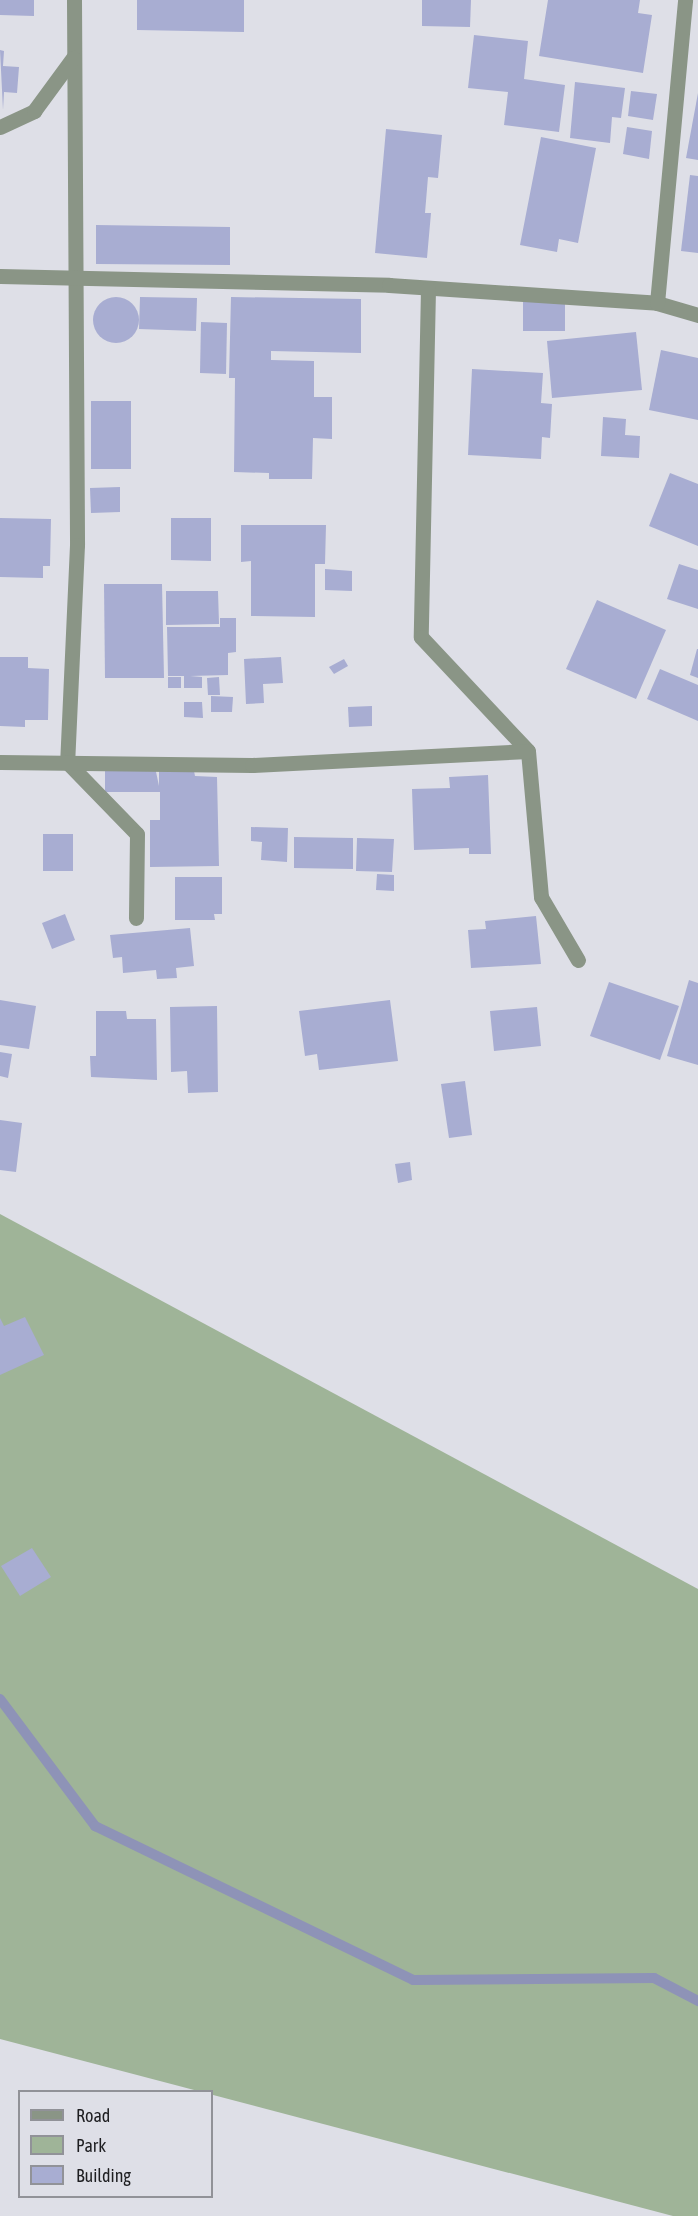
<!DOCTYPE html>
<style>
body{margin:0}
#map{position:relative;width:698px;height:2216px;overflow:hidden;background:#dedfe7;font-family:"Asap Condensed",sans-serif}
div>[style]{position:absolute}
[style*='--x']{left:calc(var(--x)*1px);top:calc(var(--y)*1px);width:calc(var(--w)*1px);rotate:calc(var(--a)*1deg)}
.green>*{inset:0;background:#9fb498}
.stream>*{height:10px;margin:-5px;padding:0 5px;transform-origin:5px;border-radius:5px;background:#8e93b7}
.building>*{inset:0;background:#a8add2}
.round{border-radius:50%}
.minor>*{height:15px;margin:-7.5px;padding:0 7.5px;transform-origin:7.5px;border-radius:7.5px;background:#8a9586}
span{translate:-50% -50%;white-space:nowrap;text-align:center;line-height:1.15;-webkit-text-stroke:6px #dedfe7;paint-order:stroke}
.legend{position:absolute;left:18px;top:2090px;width:195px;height:108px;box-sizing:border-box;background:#dedfe7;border:2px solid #919298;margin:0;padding:8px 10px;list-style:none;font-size:18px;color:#1e1e21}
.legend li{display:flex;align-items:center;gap:12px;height:30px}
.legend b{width:30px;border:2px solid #919298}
</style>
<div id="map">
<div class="green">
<div style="clip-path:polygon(0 1214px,698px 1589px,698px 2216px,673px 2216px,0 2039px)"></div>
</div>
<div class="stream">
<div style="--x:0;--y:1699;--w:159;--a:53.2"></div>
<div style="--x:95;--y:1826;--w:353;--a:25.8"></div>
<div style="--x:413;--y:1980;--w:241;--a:-0.5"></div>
<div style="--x:654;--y:1978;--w:50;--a:27.6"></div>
</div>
<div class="building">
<div style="clip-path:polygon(0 0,34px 0,34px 16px,0 15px)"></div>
<div style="clip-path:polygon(137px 0,244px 0,244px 32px,137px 30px)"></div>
<div style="clip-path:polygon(422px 0,471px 0,470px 27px,422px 26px)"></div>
<div style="clip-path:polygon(548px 0,640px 0,638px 13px,652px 15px,643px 73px,539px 56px)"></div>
<div style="clip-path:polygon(474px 35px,528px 41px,524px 79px,565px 85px,559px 132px,504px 125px,508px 92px,468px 88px)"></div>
<div style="clip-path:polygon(0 50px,4px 51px,3px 66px,19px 67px,17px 93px,4px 92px,3px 110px)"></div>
<div style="clip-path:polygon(575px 82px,625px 88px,621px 118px,612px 117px,610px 143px,570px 138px)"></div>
<div style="clip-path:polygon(631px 91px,657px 94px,653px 120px,628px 116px)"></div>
<div style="clip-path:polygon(698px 93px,698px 160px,686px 158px)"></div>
<div style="clip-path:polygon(627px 127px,652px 131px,649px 159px,623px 154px)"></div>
<div style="clip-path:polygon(386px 129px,442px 135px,438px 178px,428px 177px,425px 213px,431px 213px,427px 258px,375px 253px)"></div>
<div style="clip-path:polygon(541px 137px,596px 148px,578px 243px,559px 239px,557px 252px,520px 245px)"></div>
<div style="clip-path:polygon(690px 175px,698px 176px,698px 253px,681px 251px)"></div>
<div style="clip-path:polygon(96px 225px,230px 227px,230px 265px,96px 264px)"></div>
<div style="clip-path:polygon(140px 297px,197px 298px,196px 331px,139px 329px)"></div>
<div style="clip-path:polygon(231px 297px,361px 299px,361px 353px,271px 351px,271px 360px,314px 361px,314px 397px,332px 397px,332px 439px,313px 438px,312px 479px,269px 479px,269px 473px,234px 472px,235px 378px,229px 378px)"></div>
<div class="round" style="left:93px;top:297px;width:46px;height:46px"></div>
<div style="clip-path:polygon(523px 301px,565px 301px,565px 331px,523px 331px)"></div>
<div style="clip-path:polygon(201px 322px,227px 323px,226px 374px,200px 373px)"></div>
<div style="clip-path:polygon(636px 332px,642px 390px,552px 398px,547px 341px)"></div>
<div style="clip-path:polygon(661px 350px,698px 358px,698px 420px,649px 410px)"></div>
<div style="clip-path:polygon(472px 369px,543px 373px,541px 403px,552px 404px,550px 438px,542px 437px,541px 459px,468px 455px)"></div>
<div style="clip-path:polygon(91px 401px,131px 401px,131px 469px,91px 469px)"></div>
<div style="clip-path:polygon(603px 417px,626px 419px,625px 435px,640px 436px,639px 458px,601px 456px)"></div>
<div style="clip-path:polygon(670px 473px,698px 484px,698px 546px,649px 526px)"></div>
<div style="clip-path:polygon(120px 487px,120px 512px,91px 513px,90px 488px)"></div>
<div style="clip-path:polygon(0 518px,51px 519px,50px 566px,43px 566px,43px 578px,0 577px)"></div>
<div style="clip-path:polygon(171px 518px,211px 518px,211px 561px,171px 560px)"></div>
<div style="clip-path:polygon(241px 525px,326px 525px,325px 564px,315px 564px,315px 617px,251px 616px,251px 561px,241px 562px)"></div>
<div style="clip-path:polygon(679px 564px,698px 570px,698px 609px,667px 599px)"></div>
<div style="clip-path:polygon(325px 569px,352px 571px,352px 591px,325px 590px)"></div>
<div style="clip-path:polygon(104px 584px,162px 584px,164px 678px,105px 678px)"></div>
<div style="clip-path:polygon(166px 591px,218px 591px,219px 624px,166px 625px)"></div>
<div style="clip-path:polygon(597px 600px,666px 630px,636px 699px,566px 669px)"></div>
<div style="clip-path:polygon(220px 618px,236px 618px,236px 652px,228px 653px,228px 675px,190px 676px,202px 677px,202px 688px,184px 688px,184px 676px,168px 676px,167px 627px,220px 627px)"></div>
<div style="clip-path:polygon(697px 649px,698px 649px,698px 678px,690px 675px)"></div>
<div style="clip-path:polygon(0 657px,28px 657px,28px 668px,49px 669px,48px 720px,25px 720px,25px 727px,0 726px)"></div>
<div style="clip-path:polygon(281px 657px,283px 683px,263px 684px,264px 703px,246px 704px,244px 659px)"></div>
<div style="clip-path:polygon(344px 659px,348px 666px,334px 674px,329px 667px)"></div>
<div style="clip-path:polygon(660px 669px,698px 685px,698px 721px,647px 699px)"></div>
<div style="clip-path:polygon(168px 677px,181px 677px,181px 688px,168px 688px)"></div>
<div style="clip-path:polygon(219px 677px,220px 695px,208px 695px,207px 678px)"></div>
<div style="clip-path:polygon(211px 696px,233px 697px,232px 712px,211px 712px)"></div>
<div style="clip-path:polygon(184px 702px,202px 702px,203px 718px,184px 717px)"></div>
<div style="clip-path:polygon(372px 706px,372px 726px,349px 727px,348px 707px)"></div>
<div style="clip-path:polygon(105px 767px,155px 767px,159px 786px,159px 771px,194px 771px,195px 776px,217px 777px,219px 866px,150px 867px,150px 820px,160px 820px,160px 792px,105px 792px)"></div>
<div style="clip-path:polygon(488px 775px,491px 854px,469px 854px,469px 848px,414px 850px,412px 789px,450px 788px,449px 777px)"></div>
<div style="clip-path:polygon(251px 827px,288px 828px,287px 862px,261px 860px,262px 842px,251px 841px)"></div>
<div style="clip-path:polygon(43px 834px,73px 834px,73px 871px,43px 871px)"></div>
<div style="clip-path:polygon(294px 837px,353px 838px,353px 869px,294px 868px)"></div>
<div style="clip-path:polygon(357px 838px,394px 839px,392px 872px,356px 871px)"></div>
<div style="clip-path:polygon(377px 874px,394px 875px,394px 891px,376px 890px)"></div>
<div style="clip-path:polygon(175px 877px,222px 877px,222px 914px,214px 914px,215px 920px,175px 920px)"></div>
<div style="clip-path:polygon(65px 914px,75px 940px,52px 949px,42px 923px)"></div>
<div style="clip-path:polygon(536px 916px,541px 964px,471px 968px,468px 930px,486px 929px,485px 921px)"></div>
<div style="clip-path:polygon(190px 928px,194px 966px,176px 968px,177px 978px,157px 979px,156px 970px,123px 973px,122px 957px,113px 958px,110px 935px)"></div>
<div style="clip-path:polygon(689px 980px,698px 983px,698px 1065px,667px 1056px)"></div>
<div style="clip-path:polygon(609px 982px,679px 1006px,660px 1060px,590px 1036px)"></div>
<div style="clip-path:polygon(0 1000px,36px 1006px,29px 1049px,0 1045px)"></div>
<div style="clip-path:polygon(390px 1000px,398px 1061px,319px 1070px,317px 1054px,305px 1056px,299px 1011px)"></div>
<div style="clip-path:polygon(217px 1006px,218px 1092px,188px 1093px,187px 1071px,171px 1072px,170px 1007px)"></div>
<div style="clip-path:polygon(537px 1007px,541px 1046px,494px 1051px,490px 1011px)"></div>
<div style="clip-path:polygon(96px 1011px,126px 1011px,127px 1019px,156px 1019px,157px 1080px,91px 1077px,90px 1056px,96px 1056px)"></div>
<div style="clip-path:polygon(0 1052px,12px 1054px,8px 1078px,0 1076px)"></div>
<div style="clip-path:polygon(465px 1081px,472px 1135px,449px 1138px,441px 1084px)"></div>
<div style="clip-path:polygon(0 1120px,22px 1123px,16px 1172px,0 1170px)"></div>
<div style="clip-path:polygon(410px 1162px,412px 1180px,398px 1183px,395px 1164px)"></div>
<div style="clip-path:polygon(25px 1317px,44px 1355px,0 1375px,0 1318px,4px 1326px)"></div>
<div style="clip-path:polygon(32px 1548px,51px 1577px,20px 1596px,1px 1566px)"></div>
</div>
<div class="minor">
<div style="--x:74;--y:0;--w:545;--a:89.68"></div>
<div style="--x:77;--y:545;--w:217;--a:92.6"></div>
<div style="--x:67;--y:762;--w:100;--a:45.8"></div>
<div style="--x:137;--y:834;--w:84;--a:90.7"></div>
<div style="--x:0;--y:127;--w:38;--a:-25"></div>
<div style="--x:34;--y:111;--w:66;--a:-53.7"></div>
<div style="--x:0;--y:276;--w:389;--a:1.3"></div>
<div style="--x:389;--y:285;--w:269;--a:3.8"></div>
<div style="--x:657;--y:303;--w:43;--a:16.3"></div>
<div style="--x:428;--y:289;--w:348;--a:91.2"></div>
<div style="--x:421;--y:637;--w:156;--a:46.8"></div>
<div style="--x:528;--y:751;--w:147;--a:84.9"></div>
<div style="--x:541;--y:897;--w:73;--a:59.6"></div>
<div style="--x:657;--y:303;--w:304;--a:-84.7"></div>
<div style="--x:0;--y:762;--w:252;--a:0.7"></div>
<div style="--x:252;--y:765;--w:276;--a:-2.9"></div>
</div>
<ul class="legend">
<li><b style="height:8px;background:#8a9586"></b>Road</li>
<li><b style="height:16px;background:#9fb498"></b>Park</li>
<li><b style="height:16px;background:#a8add2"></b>Building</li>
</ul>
</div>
